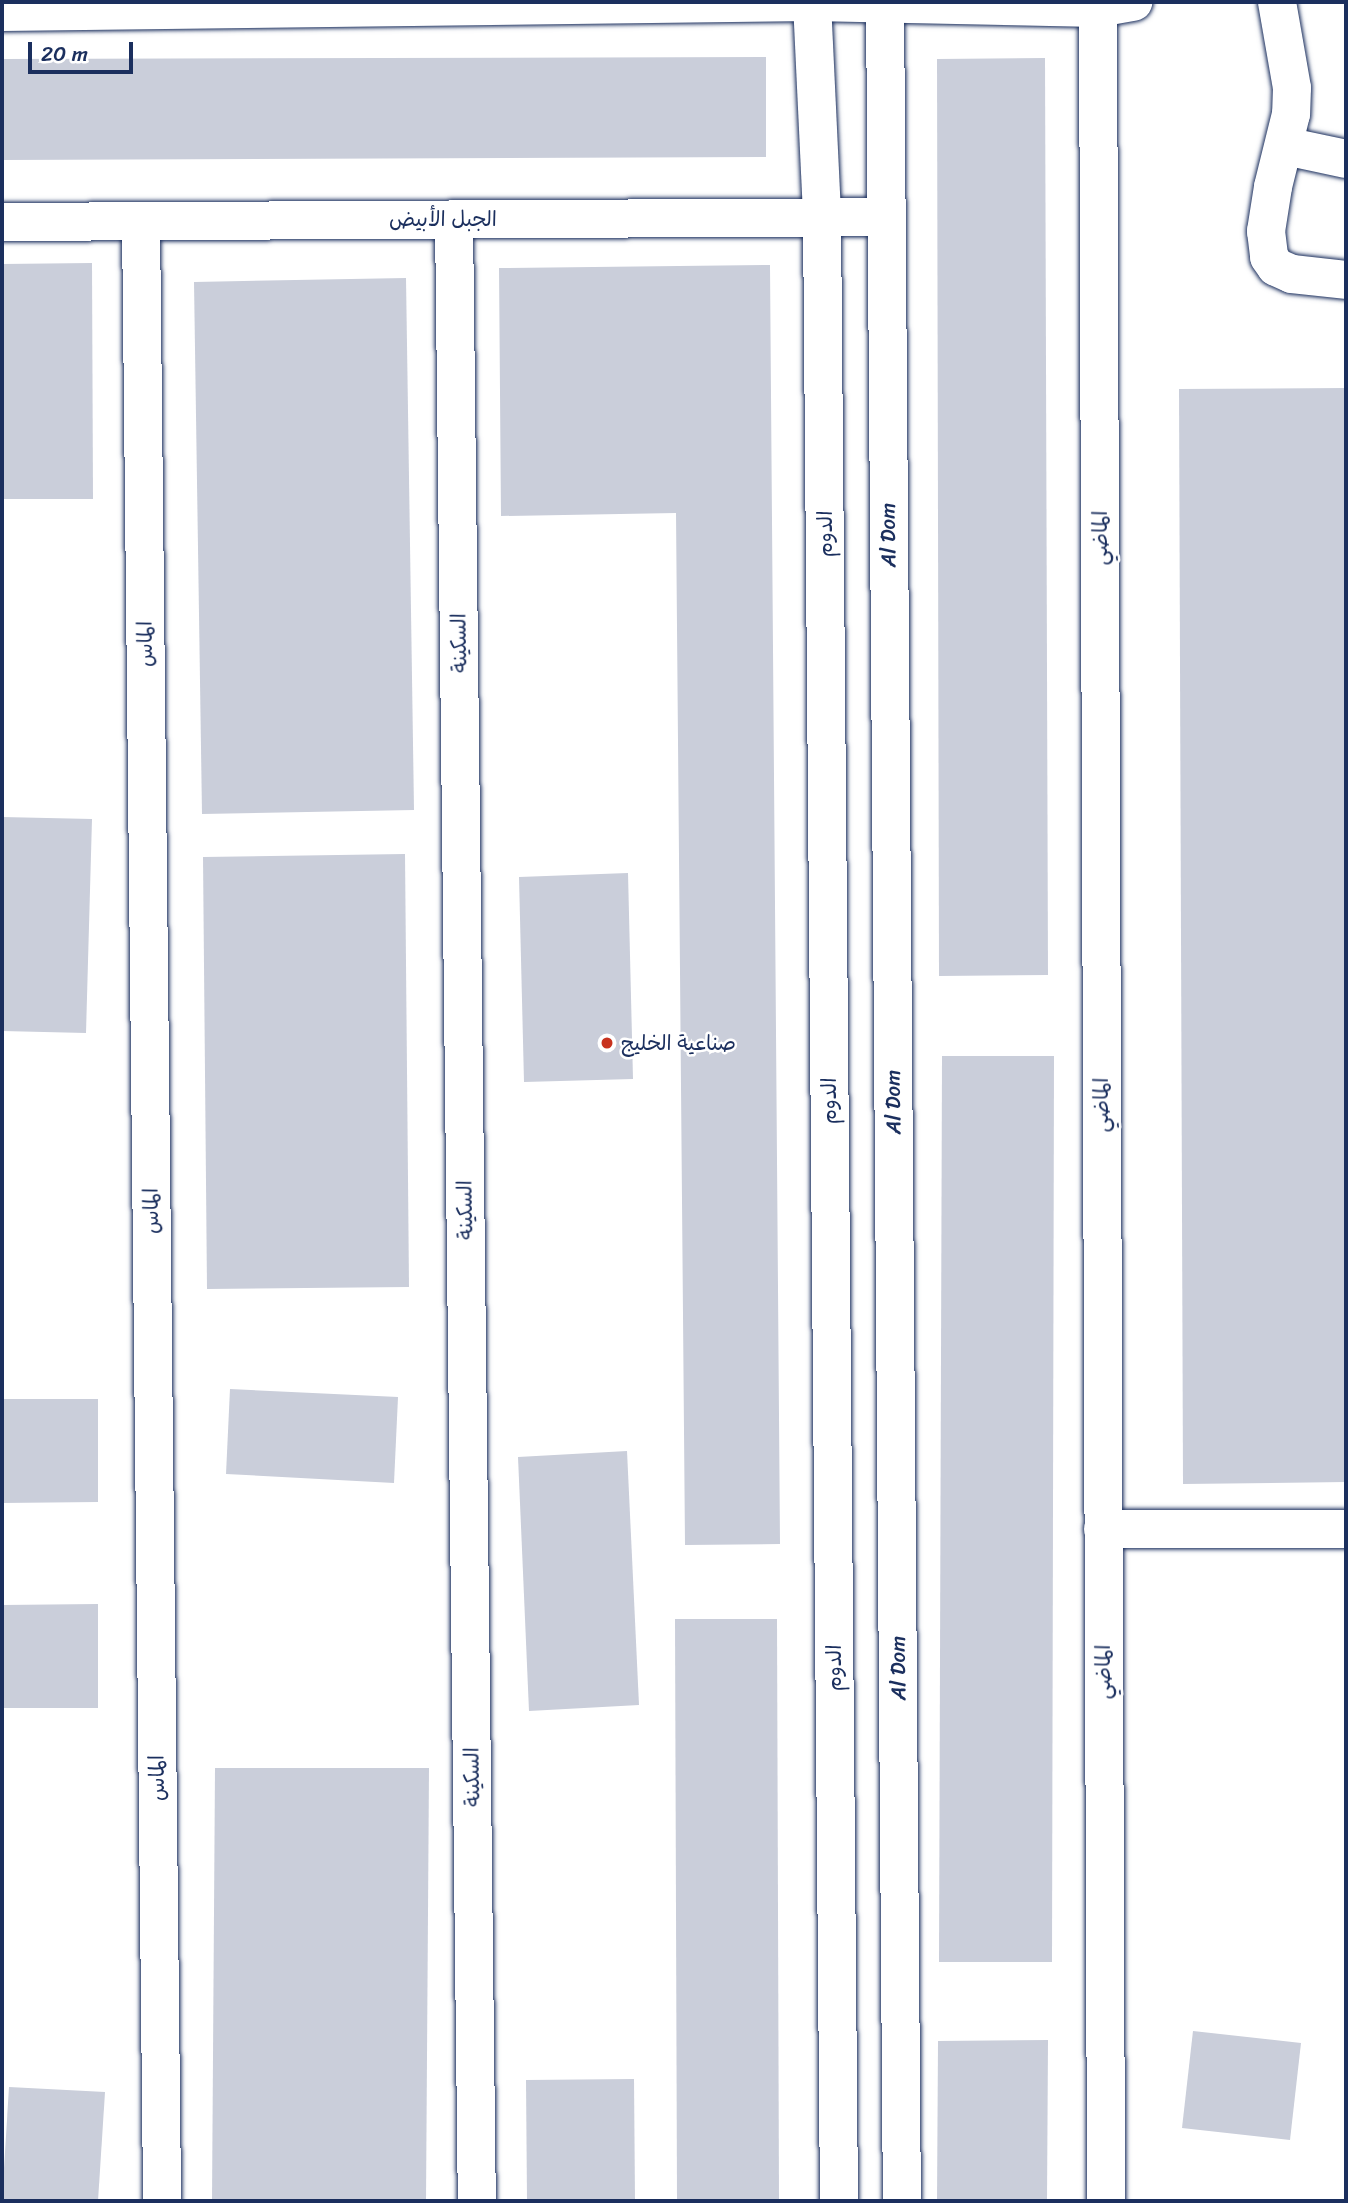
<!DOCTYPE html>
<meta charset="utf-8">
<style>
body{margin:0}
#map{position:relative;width:1348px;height:2203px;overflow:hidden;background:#fff;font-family:Sriracha,"Playpen Sans Arabic",sans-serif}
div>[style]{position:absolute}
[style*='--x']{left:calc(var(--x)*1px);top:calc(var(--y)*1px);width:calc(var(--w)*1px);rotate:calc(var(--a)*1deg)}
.building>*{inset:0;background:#caceda}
.roads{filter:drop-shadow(0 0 2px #1b2f5e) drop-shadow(0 0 2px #1b2f5e)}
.minor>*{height:38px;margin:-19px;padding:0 19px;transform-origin:19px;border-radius:19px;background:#fff}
.dots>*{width:19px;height:19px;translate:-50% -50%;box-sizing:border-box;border:4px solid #fff;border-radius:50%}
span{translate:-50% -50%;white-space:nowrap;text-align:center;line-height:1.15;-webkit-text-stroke:5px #fff;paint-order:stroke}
.street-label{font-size:21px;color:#1b2f5e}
.poi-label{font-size:21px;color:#1b2f5e}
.left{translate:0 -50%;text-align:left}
.frame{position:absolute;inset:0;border:4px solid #1b2f5e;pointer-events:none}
.scale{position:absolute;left:28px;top:42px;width:105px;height:32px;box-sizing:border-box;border:4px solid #1b2f5e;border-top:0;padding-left:9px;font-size:21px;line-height:24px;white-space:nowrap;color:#1b2f5e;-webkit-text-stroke:5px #fff;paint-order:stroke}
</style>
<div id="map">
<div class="building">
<div style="clip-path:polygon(766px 57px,766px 157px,2px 160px,2px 59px)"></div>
<div style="clip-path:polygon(1045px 58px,1048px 975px,939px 976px,937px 59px)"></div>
<div style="clip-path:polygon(92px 263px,93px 499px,2px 499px,2px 264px)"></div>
<div style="clip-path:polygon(770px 265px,780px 1544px,685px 1545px,676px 513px,501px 516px,499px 268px)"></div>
<div style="clip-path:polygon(406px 278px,414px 810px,202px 814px,194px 282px)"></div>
<div style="clip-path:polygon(1346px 388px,1346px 1482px,1183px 1484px,1179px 389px)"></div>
<div style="clip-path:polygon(2px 817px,92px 819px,86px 1033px,2px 1031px)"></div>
<div style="clip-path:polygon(405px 854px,409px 1287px,207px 1289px,203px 857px)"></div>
<div style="clip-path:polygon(628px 873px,633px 1079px,524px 1082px,519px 877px)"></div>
<div style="clip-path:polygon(942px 1056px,1054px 1056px,1052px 1962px,939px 1962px)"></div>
<div style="clip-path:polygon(230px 1389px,398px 1397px,394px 1483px,226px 1474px)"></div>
<div style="clip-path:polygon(2px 1399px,98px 1399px,98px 1502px,2px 1503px)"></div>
<div style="clip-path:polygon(627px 1451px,639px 1705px,529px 1711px,518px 1457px)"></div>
<div style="clip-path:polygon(98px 1604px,98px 1708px,2px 1708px,2px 1605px)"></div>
<div style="clip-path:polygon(675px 1619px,777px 1619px,779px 2201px,677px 2201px)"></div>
<div style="clip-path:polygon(215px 1768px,429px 1768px,426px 2201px,212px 2201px)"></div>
<div style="clip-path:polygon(1193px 2031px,1301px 2043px,1290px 2140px,1182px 2128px)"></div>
<div style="clip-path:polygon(1048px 2040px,1047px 2201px,937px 2201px,938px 2041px)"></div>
<div style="clip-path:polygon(634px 2079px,635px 2201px,527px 2201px,526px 2080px)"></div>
<div style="clip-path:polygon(9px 2087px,105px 2092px,98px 2201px,2px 2201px)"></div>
</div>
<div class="roads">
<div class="minor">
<div style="--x:812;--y:2;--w:215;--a:87.3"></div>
<div style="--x:822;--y:217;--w:1984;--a:89.51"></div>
<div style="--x:885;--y:2;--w:2199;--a:89.56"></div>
<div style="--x:1277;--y:2;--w:87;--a:80.1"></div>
<div style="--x:1292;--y:88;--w:26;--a:92"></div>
<div style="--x:1291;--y:114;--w:75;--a:103.9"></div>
<div style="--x:1273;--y:187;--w:45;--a:99"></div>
<div style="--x:1266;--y:231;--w:26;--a:83"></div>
<div style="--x:1269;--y:257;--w:12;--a:55"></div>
<div style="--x:1276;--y:267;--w:17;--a:24"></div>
<div style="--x:1292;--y:274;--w:54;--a:6.3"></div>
<div style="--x:1098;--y:8;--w:2193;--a:89.79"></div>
<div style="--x:2;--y:12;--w:810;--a:-0.71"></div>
<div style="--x:812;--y:2;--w:286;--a:1.2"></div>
<div style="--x:1098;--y:8;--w:36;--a:-10"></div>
<div style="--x:1285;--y:146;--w:62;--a:12"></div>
<div style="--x:454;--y:219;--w:1982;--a:89.34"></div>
<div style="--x:141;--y:221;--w:1980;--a:89.39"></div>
<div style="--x:2;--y:222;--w:883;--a:-0.32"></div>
<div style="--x:1103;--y:1529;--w:243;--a:0"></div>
</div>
</div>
<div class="dots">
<div style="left:607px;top:1043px;background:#c8321e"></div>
</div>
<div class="street-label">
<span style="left:443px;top:219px">الجبل الأبيض</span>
<span style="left:825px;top:534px;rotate:-90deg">الدوم</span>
<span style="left:888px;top:535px;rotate:-91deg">Al Dom</span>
<span style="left:1100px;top:538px;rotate:-90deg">الماضي</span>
<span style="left:459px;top:643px;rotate:-91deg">السكينة</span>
<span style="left:145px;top:644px;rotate:-91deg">الماس</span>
<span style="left:829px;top:1101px;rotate:-90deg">الدوم</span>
<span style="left:893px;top:1102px;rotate:-91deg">Al Dom</span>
<span style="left:1101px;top:1105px;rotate:-90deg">الماضي</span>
<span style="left:465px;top:1210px;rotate:-91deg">السكينة</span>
<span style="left:151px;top:1211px;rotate:-91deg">الماس</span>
<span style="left:834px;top:1668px;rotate:-90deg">الدوم</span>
<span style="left:898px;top:1668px;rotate:-91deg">Al Dom</span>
<span style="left:1103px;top:1672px;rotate:-90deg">الماضي</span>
<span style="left:472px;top:1777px;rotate:-91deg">السكينة</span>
<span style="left:157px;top:1778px;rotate:-91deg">الماس</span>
</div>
<div class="poi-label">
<span class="left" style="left:621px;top:1043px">صناعية الخليج</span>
</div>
<div class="frame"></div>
<div class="scale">20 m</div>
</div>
